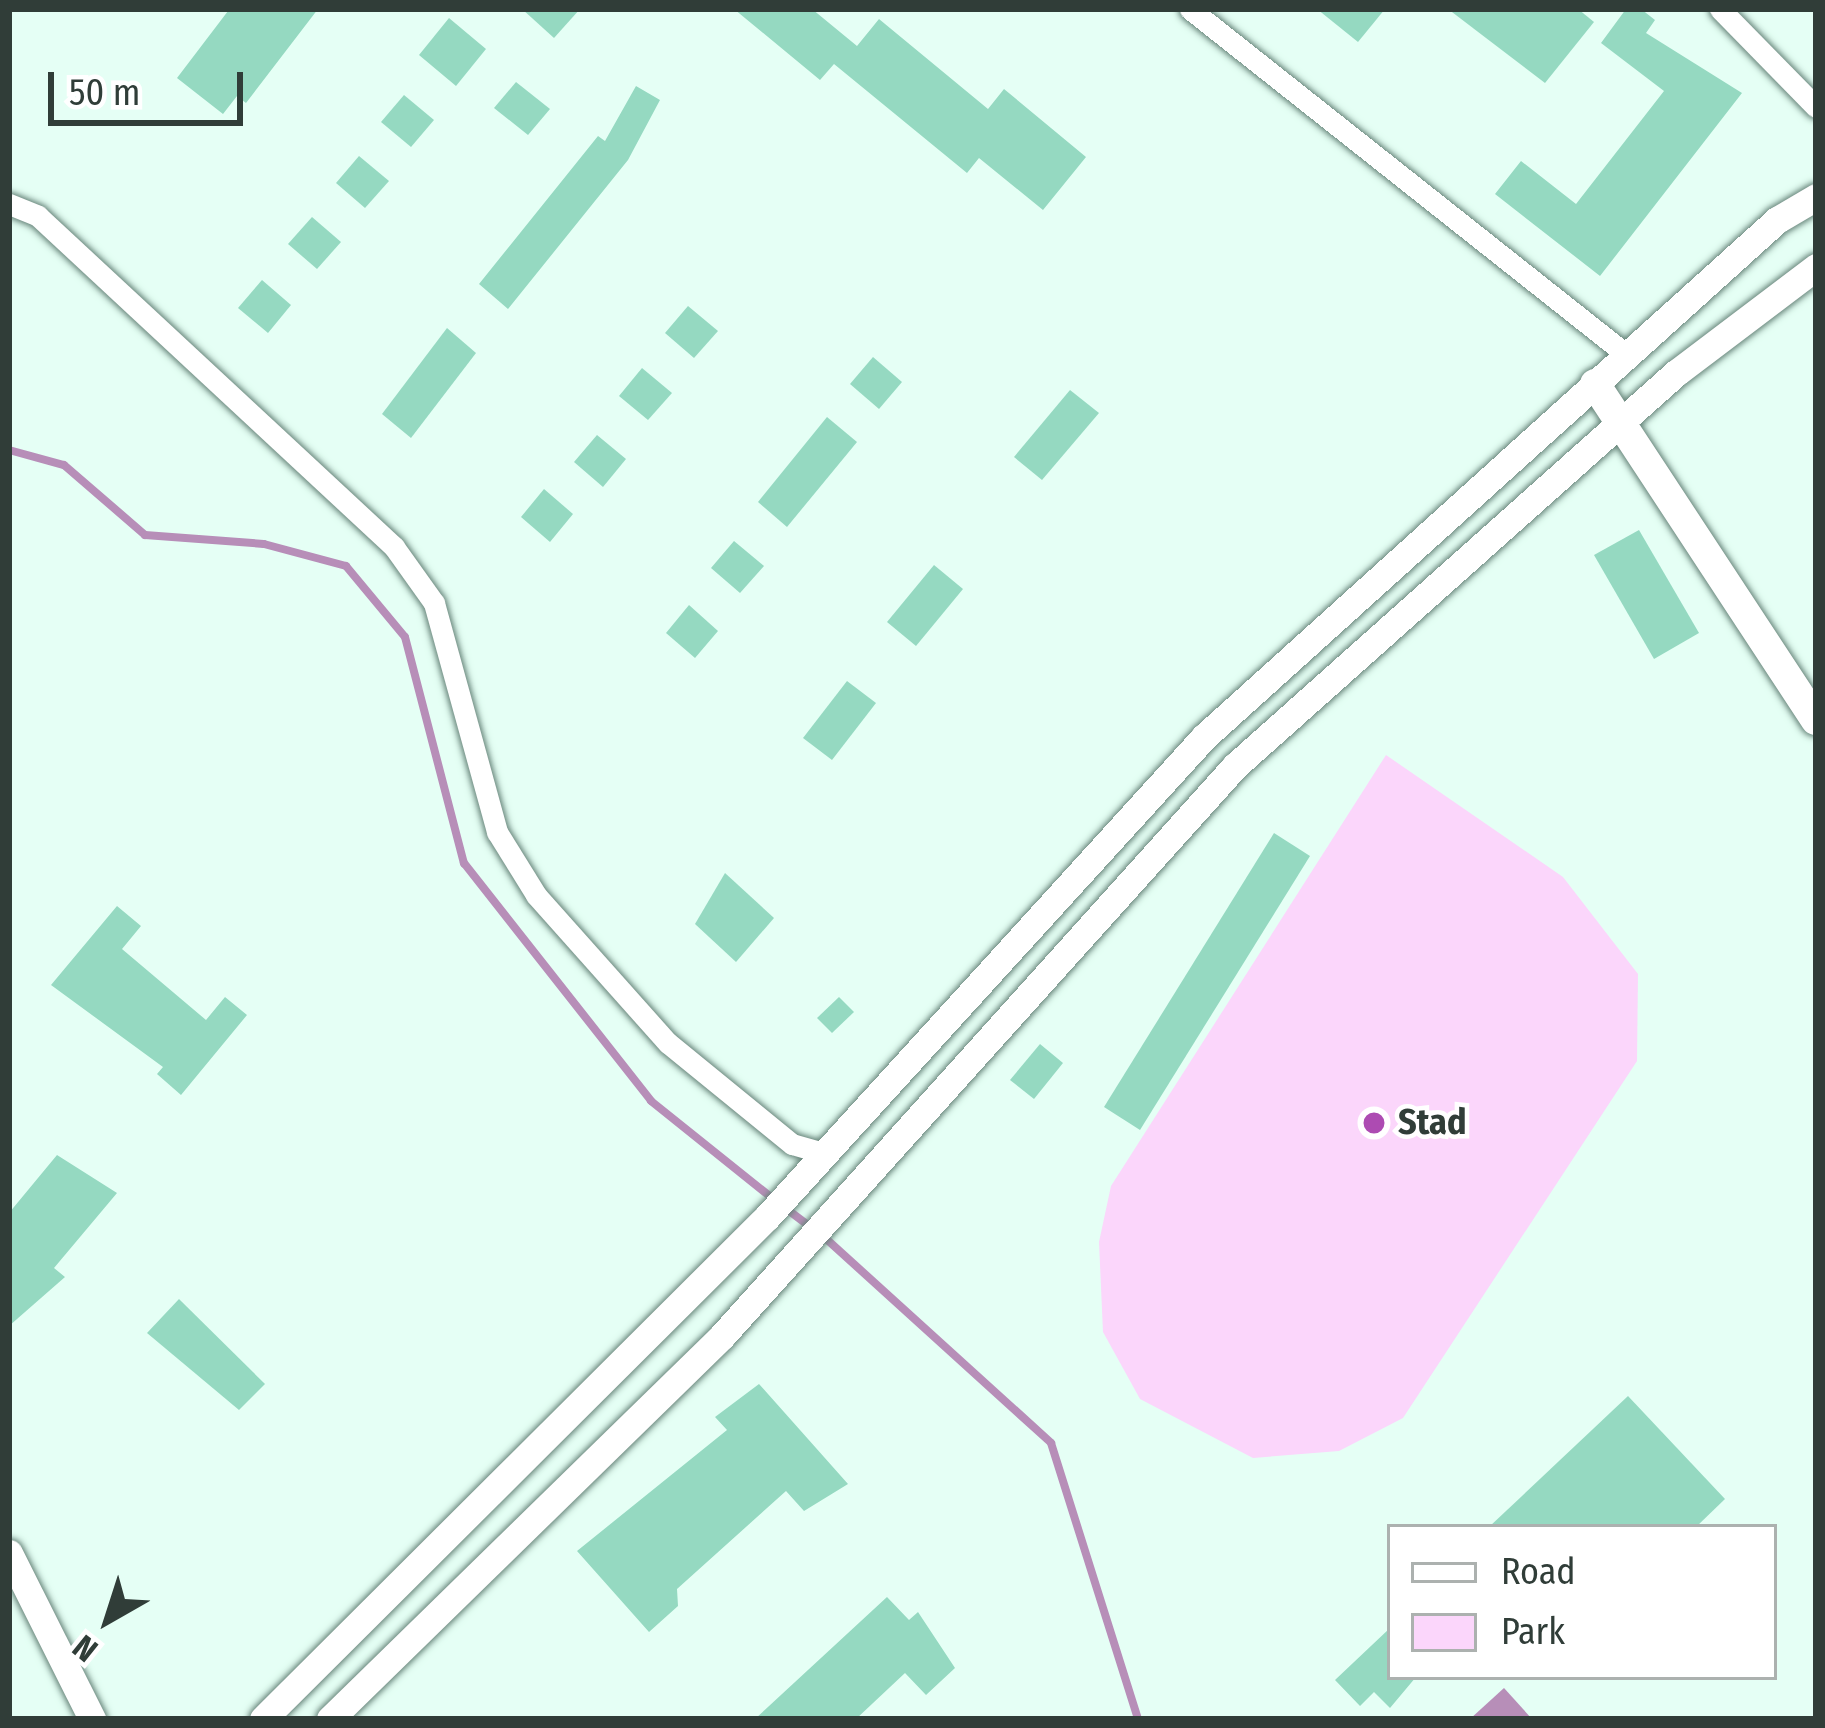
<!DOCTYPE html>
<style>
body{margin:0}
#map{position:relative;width:1825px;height:1728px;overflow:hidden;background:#e5fff5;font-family:"Fira Sans Condensed",sans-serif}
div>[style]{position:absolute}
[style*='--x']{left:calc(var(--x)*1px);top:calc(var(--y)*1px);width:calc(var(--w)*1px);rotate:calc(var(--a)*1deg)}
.green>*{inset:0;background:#fbd6fb}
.water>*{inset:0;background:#b78eb8}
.stream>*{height:8px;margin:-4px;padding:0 4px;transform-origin:4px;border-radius:4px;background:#b78eb8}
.building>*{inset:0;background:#95d9c1}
.roads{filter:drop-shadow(0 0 3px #68867b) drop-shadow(0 0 3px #68867b)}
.minor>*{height:21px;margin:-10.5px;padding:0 10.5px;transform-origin:10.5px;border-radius:10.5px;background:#fff}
.tertiary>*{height:27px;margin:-13.5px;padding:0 13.5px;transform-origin:13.5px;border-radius:13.5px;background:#fff}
.secondary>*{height:30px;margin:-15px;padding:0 15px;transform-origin:15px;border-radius:15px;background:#fff}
.dots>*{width:33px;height:33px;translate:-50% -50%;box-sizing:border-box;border:6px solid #fff;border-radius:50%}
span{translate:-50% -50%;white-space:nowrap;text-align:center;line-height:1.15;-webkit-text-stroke:9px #fff;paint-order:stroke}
.poi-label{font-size:36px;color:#303d38;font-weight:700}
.left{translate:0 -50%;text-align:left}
.frame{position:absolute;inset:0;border:12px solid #303d38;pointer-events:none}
.legend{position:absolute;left:1387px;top:1524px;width:390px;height:156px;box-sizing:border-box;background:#fff;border:3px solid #acb1af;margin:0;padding:15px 21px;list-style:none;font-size:36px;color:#303d38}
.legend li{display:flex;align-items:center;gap:24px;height:60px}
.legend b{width:60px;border:3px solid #acb1af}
.north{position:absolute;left:48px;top:1560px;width:120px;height:120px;-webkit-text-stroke:9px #fff;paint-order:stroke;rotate:219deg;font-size:33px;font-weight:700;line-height:48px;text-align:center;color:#303d38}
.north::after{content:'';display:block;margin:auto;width:42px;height:54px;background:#303d38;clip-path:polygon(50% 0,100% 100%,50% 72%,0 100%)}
.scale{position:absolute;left:48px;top:72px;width:195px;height:54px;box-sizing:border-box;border:6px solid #303d38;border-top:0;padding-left:15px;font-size:36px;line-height:42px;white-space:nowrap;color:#303d38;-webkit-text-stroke:9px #fff;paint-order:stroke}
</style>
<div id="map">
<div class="green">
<div style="clip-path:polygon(1386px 755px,1563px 877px,1638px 974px,1637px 1061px,1403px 1418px,1339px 1451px,1253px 1458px,1140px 1399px,1103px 1332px,1099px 1242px,1111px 1186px)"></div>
</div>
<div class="water">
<div style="clip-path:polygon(1504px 1688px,1532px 1719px,1470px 1719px)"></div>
</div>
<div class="stream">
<div style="--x:9;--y:450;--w:57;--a:15.3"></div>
<div style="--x:64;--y:465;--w:107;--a:40.8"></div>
<div style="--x:145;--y:535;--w:119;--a:4.3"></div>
<div style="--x:264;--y:544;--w:85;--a:15"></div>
<div style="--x:346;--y:566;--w:92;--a:50.3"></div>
<div style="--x:405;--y:637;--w:234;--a:75.4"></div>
<div style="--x:464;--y:863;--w:303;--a:51.8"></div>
<div style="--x:651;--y:1101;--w:155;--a:38.7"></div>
<div style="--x:784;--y:1207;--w:34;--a:37"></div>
<div style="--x:823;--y:1236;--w:308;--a:42.2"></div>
<div style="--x:1051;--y:1443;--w:289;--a:72.5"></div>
</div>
<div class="building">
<div style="clip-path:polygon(244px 9px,318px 9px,246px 103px,237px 96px,223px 114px,177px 78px,228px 11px)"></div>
<div style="clip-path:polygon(522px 9px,580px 9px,554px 38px)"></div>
<div style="clip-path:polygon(734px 9px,812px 9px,857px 46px,879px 19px,988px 109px,1004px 89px,1086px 157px,1043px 210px,979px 158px,967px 173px,834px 64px,820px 80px)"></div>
<div style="clip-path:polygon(1317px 9px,1385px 9px,1358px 42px)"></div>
<div style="clip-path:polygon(1448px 9px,1578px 9px,1594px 22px,1545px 83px)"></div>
<div style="clip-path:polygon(1626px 9px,1641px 9px,1655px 20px,1646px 33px,1742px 93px,1600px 276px,1495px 194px,1521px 161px,1576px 204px,1664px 91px,1601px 43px)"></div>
<div style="clip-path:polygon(449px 18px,486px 49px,456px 86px,419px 55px)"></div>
<div style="clip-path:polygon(516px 82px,550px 109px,528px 135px,494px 108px)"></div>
<div style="clip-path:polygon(636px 86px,660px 100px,628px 160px,508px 309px,479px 284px,598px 136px,605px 141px)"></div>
<div style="clip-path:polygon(404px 95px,434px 120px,411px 147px,381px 122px)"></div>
<div style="clip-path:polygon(359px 156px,389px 181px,365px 208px,336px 183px)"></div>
<div style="clip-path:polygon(312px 217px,341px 242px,317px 269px,288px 244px)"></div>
<div style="clip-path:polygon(262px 280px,291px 305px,268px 333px,238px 308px)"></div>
<div style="clip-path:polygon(688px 306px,718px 331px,694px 358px,665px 333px)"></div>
<div style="clip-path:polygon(447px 328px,476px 353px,411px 438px,382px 414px)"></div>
<div style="clip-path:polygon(873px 357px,902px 382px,879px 409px,850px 384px)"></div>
<div style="clip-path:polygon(642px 368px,672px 393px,648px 420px,619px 396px)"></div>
<div style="clip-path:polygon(1070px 390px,1099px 413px,1042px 480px,1014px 457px)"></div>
<div style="clip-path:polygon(827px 417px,857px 442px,787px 527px,758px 502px)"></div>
<div style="clip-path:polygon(597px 435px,626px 459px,603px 487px,574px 462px)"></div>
<div style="clip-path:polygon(544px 489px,573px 514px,550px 542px,521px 517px)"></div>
<div style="clip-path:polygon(1639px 530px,1699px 633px,1654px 659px,1594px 555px)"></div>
<div style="clip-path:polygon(734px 541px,764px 566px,740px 593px,711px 568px)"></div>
<div style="clip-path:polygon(934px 565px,963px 589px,916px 646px,887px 622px)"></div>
<div style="clip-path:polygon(689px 605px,718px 631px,695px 658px,666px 633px)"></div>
<div style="clip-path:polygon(847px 681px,876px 703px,832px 760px,803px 738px)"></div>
<div style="clip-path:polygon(1274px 833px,1310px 856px,1140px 1130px,1104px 1107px)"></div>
<div style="clip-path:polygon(725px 873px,774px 918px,736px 962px,695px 924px)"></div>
<div style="clip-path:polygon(117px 906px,141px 926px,122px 949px,206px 1020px,225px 997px,247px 1015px,181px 1095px,157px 1074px,163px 1067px,51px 985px)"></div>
<div style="clip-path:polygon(839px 997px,854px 1012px,832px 1033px,817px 1018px)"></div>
<div style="clip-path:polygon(1040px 1044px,1063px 1063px,1034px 1099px,1010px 1080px)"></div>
<div style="clip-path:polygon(57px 1155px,117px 1193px,54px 1268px,65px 1277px,9px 1326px,9px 1213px)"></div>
<div style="clip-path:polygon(179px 1299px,265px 1384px,239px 1410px,147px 1333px)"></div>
<div style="clip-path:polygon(759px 1384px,848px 1484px,804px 1511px,786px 1491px,677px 1589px,678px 1606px,649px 1632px,577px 1551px,727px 1430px,715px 1417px)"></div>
<div style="clip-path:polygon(1628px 1396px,1725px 1499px,1696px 1527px,1489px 1527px)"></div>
<div style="clip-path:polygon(887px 1597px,909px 1620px,918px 1612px,955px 1668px,926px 1695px,905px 1673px,856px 1719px,755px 1719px)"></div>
<div style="clip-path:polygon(1390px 1628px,1390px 1677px,1416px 1677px,1390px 1708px,1374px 1692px,1360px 1706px,1335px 1680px)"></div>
</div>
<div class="roads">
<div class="minor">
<div style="--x:1190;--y:9;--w:557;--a:38.37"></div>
<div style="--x:1720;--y:9;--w:137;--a:45.6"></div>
<div style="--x:9;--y:204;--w:31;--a:22"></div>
<div style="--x:38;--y:216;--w:486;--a:42.9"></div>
<div style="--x:394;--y:547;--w:69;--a:54.5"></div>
<div style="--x:434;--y:603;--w:238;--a:74.6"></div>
<div style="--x:497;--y:832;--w:74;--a:58.2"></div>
<div style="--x:536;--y:895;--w:198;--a:48.3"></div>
<div style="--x:668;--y:1043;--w:160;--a:39.2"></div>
<div style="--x:792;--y:1144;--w:33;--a:16"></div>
</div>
<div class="tertiary">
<div style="--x:9;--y:1553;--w:186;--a:63.4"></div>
<div style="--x:263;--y:1719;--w:711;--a:-44.89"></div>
<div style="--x:767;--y:1217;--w:649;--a:-47.68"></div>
<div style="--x:1204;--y:737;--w:772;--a:-42.06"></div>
<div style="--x:1777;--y:220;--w:45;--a:-30.5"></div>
<div style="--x:330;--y:1719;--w:548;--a:-44.33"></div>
<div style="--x:722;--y:1336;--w:767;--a:-48.01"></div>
<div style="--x:1235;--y:766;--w:591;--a:-41.71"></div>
<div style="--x:1676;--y:373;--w:176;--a:-37.1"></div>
</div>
<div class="secondary">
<div style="--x:1595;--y:384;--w:402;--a:56.7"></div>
</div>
</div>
<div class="dots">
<div style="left:1374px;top:1123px;background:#ad4bb2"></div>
</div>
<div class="poi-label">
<span class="left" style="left:1398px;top:1123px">Stad</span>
</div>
<div class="frame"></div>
<ul class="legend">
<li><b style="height:15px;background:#fff"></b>Road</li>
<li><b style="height:33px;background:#fbd6fb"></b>Park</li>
</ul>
<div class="north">N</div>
<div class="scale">50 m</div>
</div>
